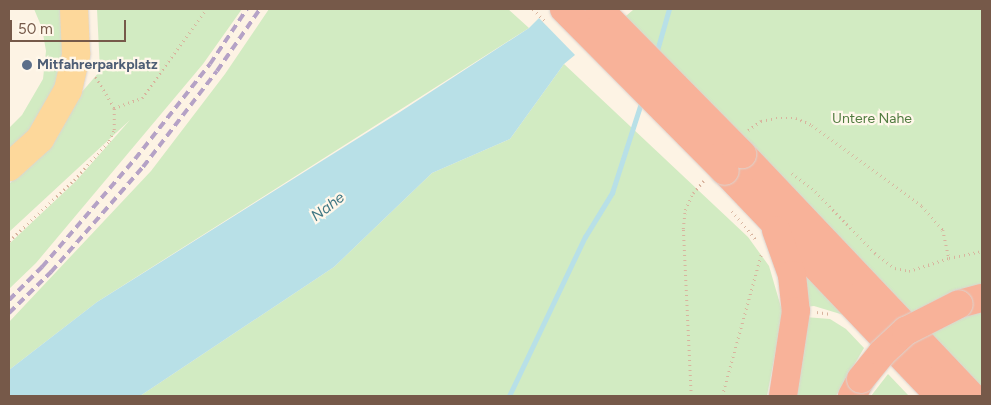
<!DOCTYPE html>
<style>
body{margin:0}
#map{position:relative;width:991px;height:405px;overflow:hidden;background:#fdf3e4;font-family:Figtree,sans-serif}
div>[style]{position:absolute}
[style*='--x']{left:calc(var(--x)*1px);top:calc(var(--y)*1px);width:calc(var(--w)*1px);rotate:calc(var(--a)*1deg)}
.green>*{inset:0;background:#d2ebc2}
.water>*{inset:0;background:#b8e0e7}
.pier>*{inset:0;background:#fdf3e4}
.stream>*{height:4.5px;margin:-2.25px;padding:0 2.25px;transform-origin:2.25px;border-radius:2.25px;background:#b8e0e7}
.path>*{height:2.5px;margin-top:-1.25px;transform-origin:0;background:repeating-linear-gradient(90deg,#d8b49e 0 1px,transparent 0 5px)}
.roads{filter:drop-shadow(0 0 1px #dbd4d0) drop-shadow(0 0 1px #dbd4d0)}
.major>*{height:28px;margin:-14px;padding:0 14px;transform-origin:14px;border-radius:14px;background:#fdd89b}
.highway>*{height:28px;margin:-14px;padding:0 14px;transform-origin:14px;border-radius:14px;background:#f8b299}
.rail>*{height:4px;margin-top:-2px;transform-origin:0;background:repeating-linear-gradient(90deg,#b5a2c6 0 8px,transparent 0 13px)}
.path-bridge>*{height:2.5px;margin-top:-1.25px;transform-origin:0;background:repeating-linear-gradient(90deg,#d8b49e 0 1px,transparent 0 5px)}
.bridges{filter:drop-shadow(0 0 1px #dbd4d0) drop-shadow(0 0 1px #dbd4d0)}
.highway-bridge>*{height:28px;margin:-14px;padding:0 14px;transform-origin:14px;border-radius:14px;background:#f8b299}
.dots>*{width:14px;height:14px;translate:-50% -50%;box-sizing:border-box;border:2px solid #fff7ea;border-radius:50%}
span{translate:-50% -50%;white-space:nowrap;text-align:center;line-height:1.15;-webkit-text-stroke:4.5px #fff7ea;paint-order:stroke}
.service-label{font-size:14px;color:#4e5e75;font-weight:700}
.left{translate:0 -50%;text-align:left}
.park-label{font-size:14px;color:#527c41}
.water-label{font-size:15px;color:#3f7783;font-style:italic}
.frame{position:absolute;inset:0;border:10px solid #765949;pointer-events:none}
.scale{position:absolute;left:10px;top:20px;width:116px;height:22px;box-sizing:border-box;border:2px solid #765949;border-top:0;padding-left:6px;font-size:15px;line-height:18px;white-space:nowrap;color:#765949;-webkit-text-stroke:4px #fff7ea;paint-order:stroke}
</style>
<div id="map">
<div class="green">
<div style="clip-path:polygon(34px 9px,60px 9px,64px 51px,58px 83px,44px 112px,27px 134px,9px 149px,9px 128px,22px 115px,43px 79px,46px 51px,42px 28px)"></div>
<div style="clip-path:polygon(97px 9px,242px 9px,203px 64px,36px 263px,9px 289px,9px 244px,76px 181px,130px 120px,9px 232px,9px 184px,56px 139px,81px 93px,100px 71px)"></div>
<div style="clip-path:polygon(269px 9px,508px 9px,529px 28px,97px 302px,9px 370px,9px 322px,151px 171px,225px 74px)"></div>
<div style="clip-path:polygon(610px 9px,982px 9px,982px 393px)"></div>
<div style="clip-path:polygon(564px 64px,748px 237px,769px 266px,783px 314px,767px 396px,140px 396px,334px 267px,432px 173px,510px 139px)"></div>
<div style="clip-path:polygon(790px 252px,847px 316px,814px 306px,805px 307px)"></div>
<div style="clip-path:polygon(805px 317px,830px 319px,846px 329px,864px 348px,836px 396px,791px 396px)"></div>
<div style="clip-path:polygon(888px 374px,909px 396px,871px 396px)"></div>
</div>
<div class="water">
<div style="clip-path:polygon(548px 9px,631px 9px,564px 64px,510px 139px,432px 173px,334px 267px,140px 396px,9px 396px,9px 370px,97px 302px,400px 112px,529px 28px)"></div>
</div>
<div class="pier">
<div style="clip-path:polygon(544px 9px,632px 9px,633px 10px,577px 57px,537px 16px)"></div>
</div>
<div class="stream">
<div style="--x:656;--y:54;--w:47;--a:-73.9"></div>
<div style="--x:509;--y:396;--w:176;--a:-64.5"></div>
<div style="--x:585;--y:237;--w:52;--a:-58.5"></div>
<div style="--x:612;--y:193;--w:98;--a:-72.1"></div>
</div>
<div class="path">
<div style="--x:114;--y:108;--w:30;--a:-20"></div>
<div style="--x:142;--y:98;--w:110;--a:-54.3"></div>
<div style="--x:748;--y:130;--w:16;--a:-35"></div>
<div style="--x:761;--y:121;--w:15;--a:-11"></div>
<div style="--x:776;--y:118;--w:20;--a:0"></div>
<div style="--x:796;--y:118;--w:17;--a:24"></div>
<div style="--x:812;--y:125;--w:137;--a:36.4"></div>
<div style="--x:922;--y:206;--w:32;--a:49"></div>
<div style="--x:943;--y:230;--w:29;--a:78"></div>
<div style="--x:949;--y:258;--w:34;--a:-12"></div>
<div style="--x:792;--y:173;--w:25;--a:37"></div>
<div style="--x:812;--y:188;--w:91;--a:45.9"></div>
<div style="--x:875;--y:253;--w:25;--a:37"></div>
<div style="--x:895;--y:268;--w:14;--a:12"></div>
<div style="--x:909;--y:271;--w:42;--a:-18"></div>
<div style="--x:732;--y:211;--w:38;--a:50"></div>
<div style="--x:9;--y:241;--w:89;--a:-43.2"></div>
<div style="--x:74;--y:180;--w:52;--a:-48.1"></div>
<div style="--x:109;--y:141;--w:12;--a:-66"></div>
<div style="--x:114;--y:130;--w:22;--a:-90"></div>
<div style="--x:114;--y:108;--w:39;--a:-121"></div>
<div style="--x:817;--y:312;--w:14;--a:8"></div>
<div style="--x:691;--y:396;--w:167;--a:-92.7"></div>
<div style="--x:683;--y:229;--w:19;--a:-84"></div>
<div style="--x:685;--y:210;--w:19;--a:-65"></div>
<div style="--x:693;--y:193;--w:18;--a:-49"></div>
<div style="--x:722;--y:396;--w:147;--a:-74.6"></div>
</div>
<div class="roads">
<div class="major">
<div style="--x:9;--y:167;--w:42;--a:-42.1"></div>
<div style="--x:40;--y:139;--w:56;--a:-60.3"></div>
<div style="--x:68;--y:90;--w:37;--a:-77"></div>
<div style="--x:76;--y:54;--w:45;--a:-92.5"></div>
</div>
<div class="highway">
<div style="--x:742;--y:154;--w:334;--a:46.5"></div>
<div style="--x:725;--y:171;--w:311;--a:46.4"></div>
<div style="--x:776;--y:230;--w:48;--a:70.4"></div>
<div style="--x:792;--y:275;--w:36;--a:84"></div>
<div style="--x:796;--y:311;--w:86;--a:98.7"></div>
<div style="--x:959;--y:304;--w:24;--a:-15"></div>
<div style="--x:852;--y:396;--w:19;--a:-62"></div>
</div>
</div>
<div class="rail">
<div style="--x:9;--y:300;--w:47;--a:-45"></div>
<div style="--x:42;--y:267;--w:143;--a:-49.3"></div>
<div style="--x:135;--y:159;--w:121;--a:-51.7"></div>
<div style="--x:210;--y:64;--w:66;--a:-56.1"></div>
<div style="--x:9;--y:313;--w:59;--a:-44.3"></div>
<div style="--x:51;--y:272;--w:140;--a:-48.8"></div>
<div style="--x:143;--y:167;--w:121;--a:-52.4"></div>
<div style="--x:217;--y:71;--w:75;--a:-55.3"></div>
</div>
<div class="path-bridge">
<div style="--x:533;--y:9;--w:18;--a:45"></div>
</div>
<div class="bridges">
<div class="highway-bridge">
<div style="--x:564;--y:9;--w:228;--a:45.2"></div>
<div style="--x:599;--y:9;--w:204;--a:45.4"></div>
<div style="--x:861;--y:379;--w:33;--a:-51"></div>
<div style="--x:882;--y:353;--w:33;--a:-43"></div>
<div style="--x:906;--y:331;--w:59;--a:-27"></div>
</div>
</div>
<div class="dots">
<div style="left:27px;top:65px;background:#5c6f8a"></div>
</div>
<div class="service-label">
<span class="left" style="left:37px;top:65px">Mitfahrerparkplatz</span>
</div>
<div class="park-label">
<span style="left:872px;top:119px">Untere Nahe</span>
</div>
<div class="water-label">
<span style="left:328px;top:207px;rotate:-37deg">Nahe</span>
</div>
<div class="frame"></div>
<div class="scale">50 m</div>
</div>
